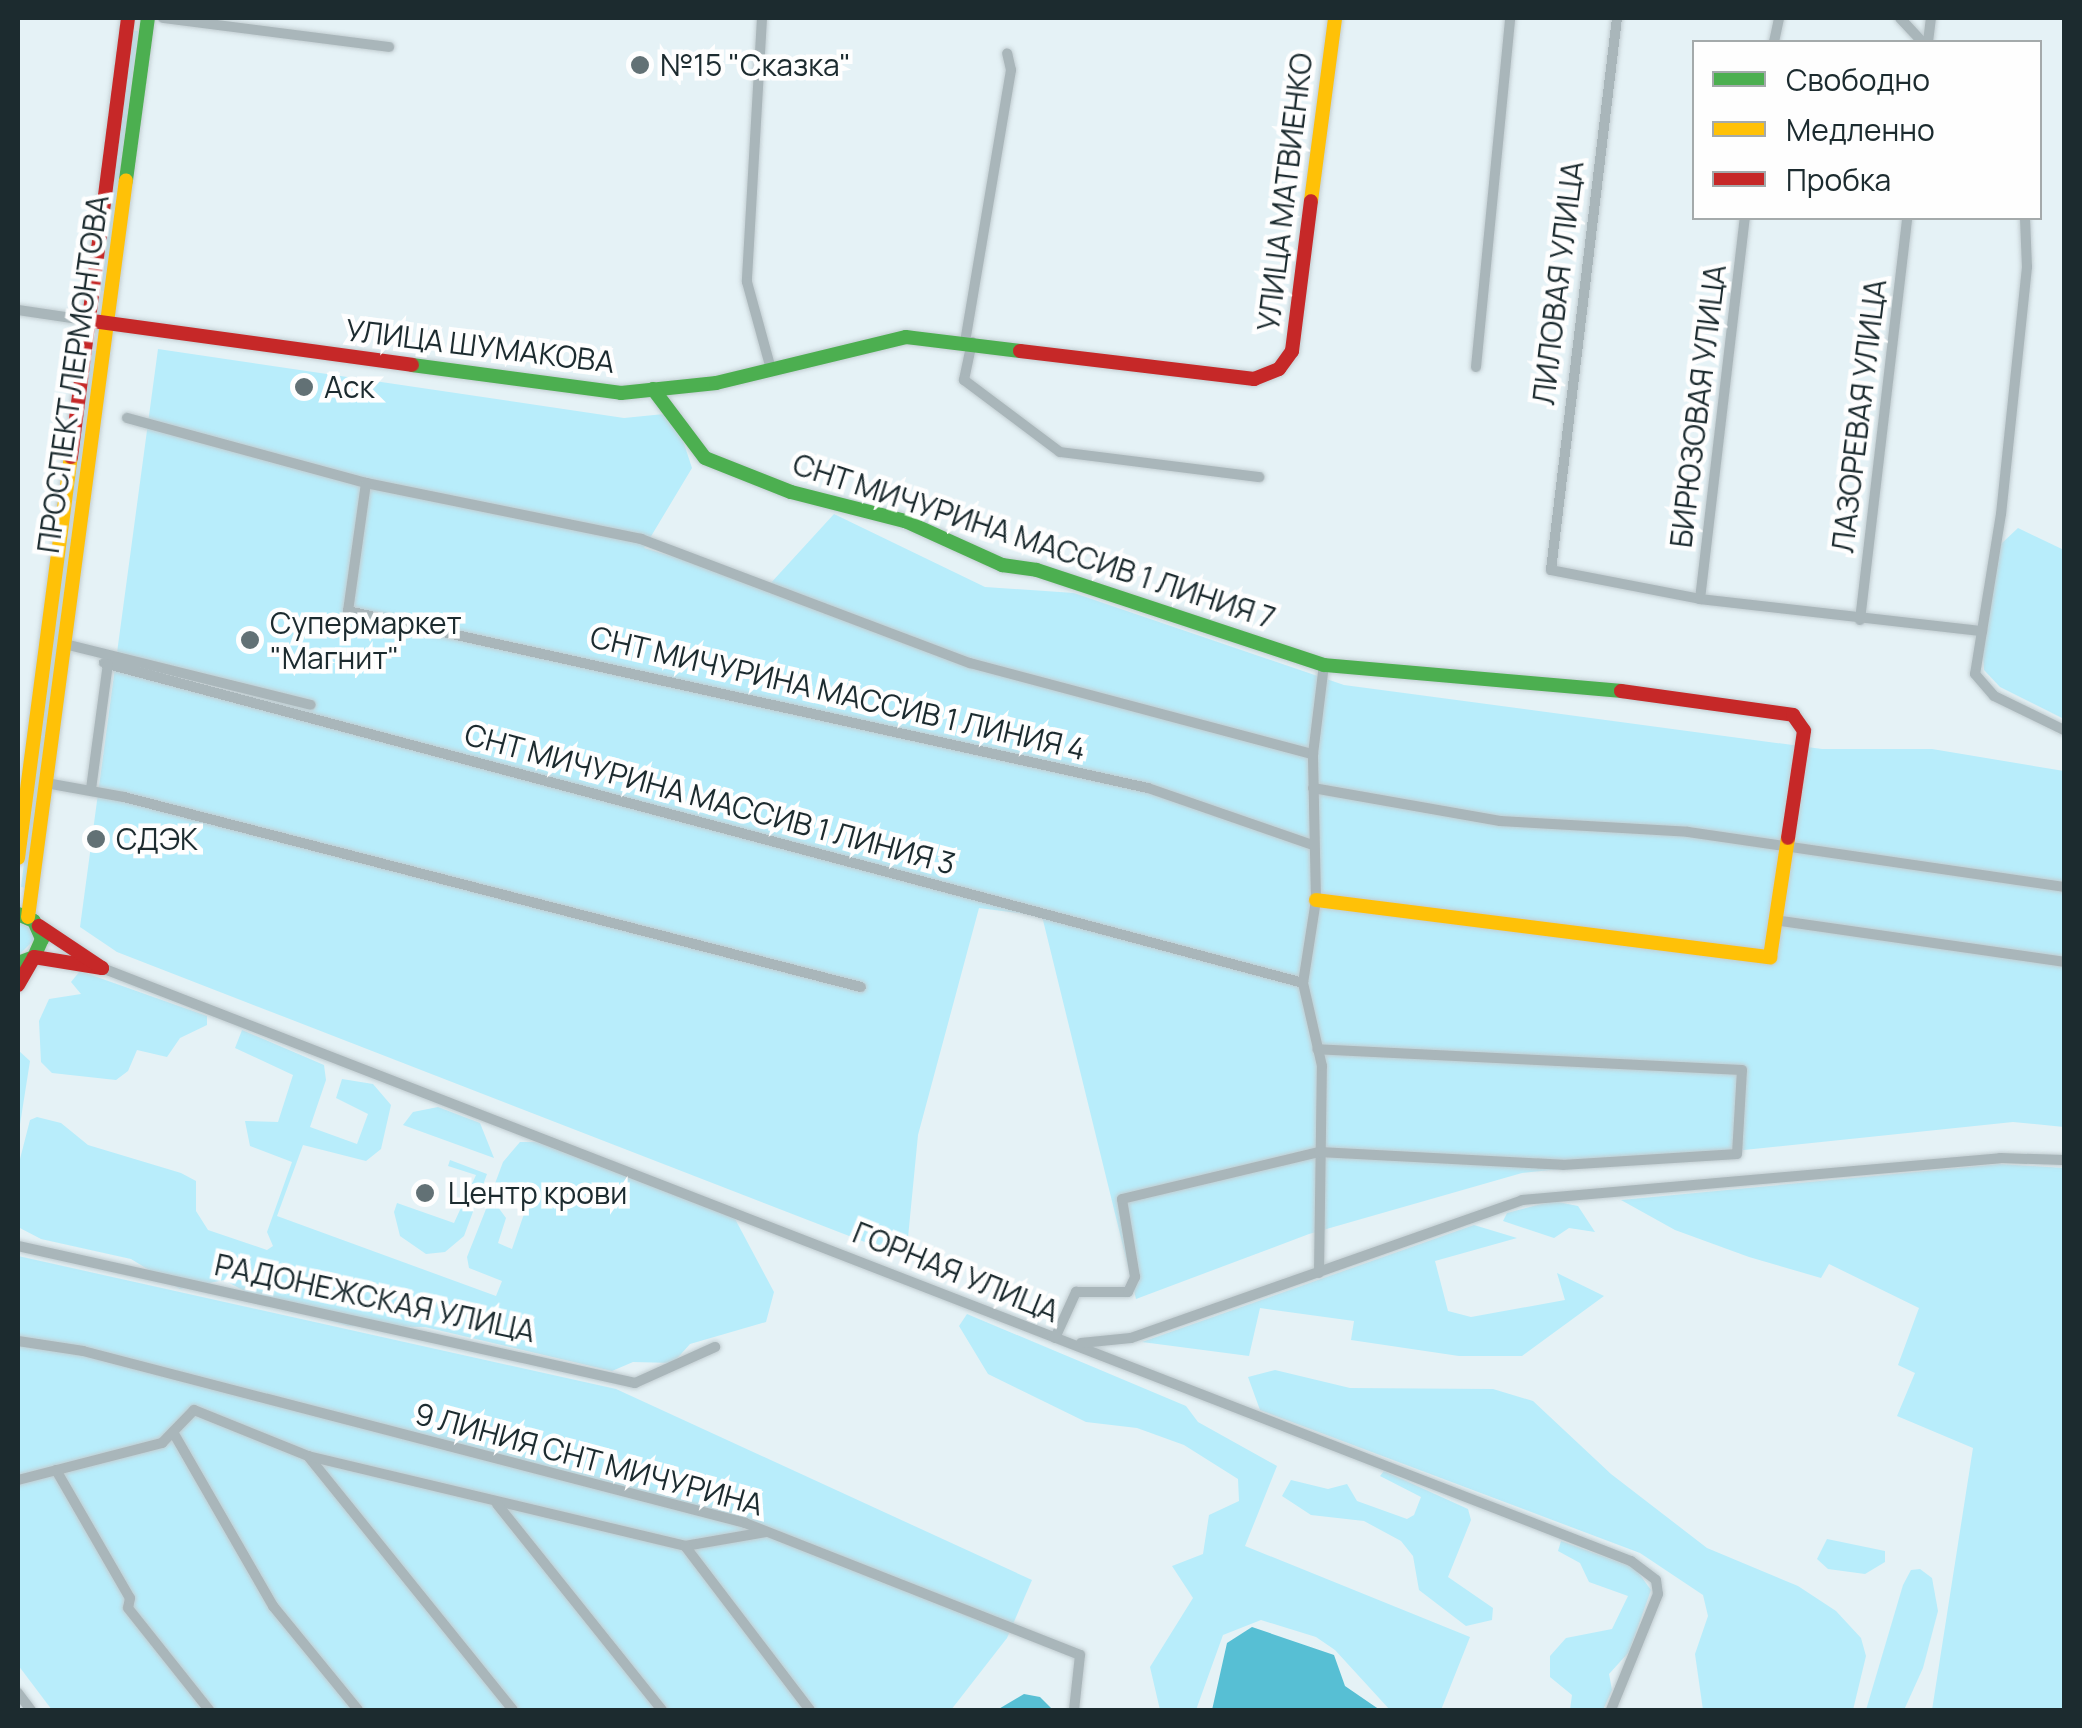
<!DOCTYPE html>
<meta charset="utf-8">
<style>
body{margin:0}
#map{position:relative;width:2082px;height:1728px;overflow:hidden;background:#e5f2f6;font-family:Manrope,sans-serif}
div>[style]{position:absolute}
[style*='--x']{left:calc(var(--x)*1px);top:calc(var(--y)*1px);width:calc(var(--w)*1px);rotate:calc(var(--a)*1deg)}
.green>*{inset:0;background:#b8edfb}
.water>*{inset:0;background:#57bfd4}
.roads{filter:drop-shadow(0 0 2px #c2cdd1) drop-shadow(0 0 2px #c2cdd1)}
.street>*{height:10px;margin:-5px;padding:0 5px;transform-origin:5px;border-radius:5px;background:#a9b6ba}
.fast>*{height:14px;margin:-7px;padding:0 7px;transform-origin:7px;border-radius:7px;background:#4caf50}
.slow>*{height:14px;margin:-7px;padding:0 7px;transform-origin:7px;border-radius:7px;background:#ffc107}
.jam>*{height:14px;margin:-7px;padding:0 7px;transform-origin:7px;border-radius:7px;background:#c62828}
.dots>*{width:28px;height:28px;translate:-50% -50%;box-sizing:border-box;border:5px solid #fefefe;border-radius:50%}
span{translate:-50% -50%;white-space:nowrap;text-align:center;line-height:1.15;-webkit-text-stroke:9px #fefefe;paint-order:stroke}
.poi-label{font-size:30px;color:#1c2b2f}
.left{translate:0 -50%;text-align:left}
.street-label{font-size:30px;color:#1c2b2f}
.frame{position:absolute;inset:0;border:20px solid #1c2b2f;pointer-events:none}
.legend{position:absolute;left:1692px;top:40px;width:350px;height:180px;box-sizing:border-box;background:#fefefe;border:2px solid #a4aaab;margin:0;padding:12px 18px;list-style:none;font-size:30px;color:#1c2b2f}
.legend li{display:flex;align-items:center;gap:20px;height:50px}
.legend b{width:50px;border:2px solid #a4aaab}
</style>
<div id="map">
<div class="green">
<div style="clip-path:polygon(134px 31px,138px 31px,104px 291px,99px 290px)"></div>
<div style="clip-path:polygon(158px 349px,624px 418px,674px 413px,692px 468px,644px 548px,769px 585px,834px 514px,985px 587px,1074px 593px,1344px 685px,1822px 749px,1932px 749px,2064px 771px,2064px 1127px,2013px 1122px,1522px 1173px,1309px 1234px,1136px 1299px,1042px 916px,979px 908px,918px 1135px,906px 1258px,117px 952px,80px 927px)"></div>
<div style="clip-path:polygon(92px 351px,96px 351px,76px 501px,71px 500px)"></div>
<div style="clip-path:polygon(2018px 528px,2064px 550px,2064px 719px,2000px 687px,1984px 670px,1982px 639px,2001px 544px)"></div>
<div style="clip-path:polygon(66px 538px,71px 539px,26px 888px,21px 887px)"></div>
<div style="clip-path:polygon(18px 922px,31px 929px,34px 940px,18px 956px)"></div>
<div style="clip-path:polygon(80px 971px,207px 1016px,207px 1025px,180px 1038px,167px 1057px,137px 1050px,128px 1071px,116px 1080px,52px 1073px,41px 1062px,39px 1021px,49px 999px,81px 994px,71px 982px)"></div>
<div style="clip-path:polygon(242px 1030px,324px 1065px,326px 1080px,310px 1127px,357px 1144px,368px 1114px,336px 1098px,342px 1079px,373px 1084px,391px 1105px,381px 1149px,366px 1161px,303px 1145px,277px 1216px,496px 1296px,502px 1281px,469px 1268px,467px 1257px,486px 1209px,495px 1203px,506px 1218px,498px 1243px,512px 1249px,525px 1211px,493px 1189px,503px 1162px,520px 1142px,536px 1142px,734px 1217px,774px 1292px,766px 1322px,690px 1344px,673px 1363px,633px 1362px,612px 1371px,425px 1327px,348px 1326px,265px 1302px,224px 1280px,180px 1289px,131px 1259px,41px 1239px,18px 1227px,20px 1159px,30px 1120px,37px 1117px,61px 1123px,88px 1145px,181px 1173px,196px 1181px,196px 1211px,208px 1230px,267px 1250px,273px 1246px,267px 1232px,292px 1162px,250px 1146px,245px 1121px,278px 1122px,293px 1075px,235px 1048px)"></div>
<div style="clip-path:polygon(18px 1050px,30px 1061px,18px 1137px)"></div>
<div style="clip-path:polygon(438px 1107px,480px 1123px,494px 1158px,403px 1125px,413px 1112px)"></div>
<div style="clip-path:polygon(450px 1160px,487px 1174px,464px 1236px,445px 1252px,426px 1254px,400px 1236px,394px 1212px,397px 1203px,454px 1223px,476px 1175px,448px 1166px)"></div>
<div style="clip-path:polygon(2000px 1164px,2064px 1168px,2064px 1710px,1932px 1710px,1973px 1448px,1897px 1416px,1915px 1373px,1898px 1365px,1919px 1308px,1829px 1264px,1821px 1278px,1749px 1257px,1675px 1230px,1621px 1200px)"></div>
<div style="clip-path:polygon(1553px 1201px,1578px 1206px,1595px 1232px,1569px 1228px,1554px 1238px,1503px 1221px,1507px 1213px)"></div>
<div style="clip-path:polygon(1474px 1225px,1517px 1238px,1435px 1261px,1448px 1311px,1471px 1317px,1565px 1300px,1557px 1273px,1604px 1296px,1522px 1356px,1459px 1356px,1351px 1340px,1354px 1321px,1260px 1308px,1249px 1356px,1142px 1342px)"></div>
<div style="clip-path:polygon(18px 1256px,616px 1389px,1032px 1580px,1007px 1638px,951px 1710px,52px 1710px,18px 1665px)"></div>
<div style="clip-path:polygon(967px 1314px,1186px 1406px,1198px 1422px,1277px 1466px,1245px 1546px,1470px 1637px,1441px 1710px,1390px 1710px,1335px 1650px,1316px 1637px,1261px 1620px,1223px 1635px,1196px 1710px,1160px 1710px,1150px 1667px,1193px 1598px,1172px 1566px,1203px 1554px,1209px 1515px,1239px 1501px,1238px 1479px,1184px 1445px,1137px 1428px,1086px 1422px,988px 1374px,959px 1326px)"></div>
<div style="clip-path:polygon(1275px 1370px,1350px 1388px,1493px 1389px,1533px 1401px,1611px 1474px,1707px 1548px,1798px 1586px,1836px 1611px,1861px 1638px,1866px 1656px,1853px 1710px,1703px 1710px,1695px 1654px,1708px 1616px,1703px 1595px,1640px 1553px,1260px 1410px,1248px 1377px)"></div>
<div style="clip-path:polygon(1384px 1471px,1468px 1509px,1471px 1520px,1448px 1577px,1493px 1608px,1492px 1620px,1466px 1626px,1419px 1590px,1413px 1556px,1401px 1541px,1364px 1521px,1311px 1515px,1282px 1496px,1291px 1480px,1328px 1489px,1347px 1484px,1357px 1501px,1407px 1519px,1414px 1515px,1421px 1497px,1380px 1476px)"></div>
<div style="clip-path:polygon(1827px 1539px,1885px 1551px,1885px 1562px,1865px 1574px,1828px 1569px,1817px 1559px)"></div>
<div style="clip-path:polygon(1561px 1541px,1635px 1568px,1651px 1590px,1629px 1652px,1609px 1674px,1612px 1690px,1603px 1710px,1570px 1710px,1572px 1695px,1550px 1677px,1550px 1656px,1566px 1638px,1612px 1629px,1628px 1596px,1589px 1582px,1580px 1563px,1558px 1551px)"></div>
<div style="clip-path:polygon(1920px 1569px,1932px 1578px,1938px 1611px,1923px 1668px,1904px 1710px,1866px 1710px,1903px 1585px,1911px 1570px)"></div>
</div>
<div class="water">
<div style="clip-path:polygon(1252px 1627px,1334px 1655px,1345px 1686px,1380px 1710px,1212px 1710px,1227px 1643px)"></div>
<div style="clip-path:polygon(1024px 1694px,1040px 1697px,1053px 1710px,997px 1710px)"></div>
</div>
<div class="roads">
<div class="street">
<div style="--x:163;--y:18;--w:228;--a:7.3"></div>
<div style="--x:762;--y:18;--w:264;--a:93.3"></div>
<div style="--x:747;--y:282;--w:90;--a:74.6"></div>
<div style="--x:1617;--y:18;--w:556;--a:96.82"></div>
<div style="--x:1551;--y:570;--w:152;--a:11"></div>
<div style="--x:1700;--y:599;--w:284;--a:6.5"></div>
<div style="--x:1900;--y:18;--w:33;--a:47"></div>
<div style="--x:1774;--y:42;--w:25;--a:-78"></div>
<div style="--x:1928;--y:42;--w:24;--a:-83"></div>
<div style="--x:2025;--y:218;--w:49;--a:87.7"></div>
<div style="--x:2027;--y:267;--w:248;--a:96"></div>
<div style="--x:2001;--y:514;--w:162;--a:99.2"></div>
<div style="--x:1975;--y:674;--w:29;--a:49"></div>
<div style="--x:1994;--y:696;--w:78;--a:25.9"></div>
<div style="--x:18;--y:310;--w:68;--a:8.5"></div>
<div style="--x:965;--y:342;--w:276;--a:-80.4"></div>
<div style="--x:1011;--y:70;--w:17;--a:-103"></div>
<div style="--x:972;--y:342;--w:39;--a:102"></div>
<div style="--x:964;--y:380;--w:120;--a:36.9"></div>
<div style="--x:1060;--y:452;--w:201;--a:7.2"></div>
<div style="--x:1476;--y:367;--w:351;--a:-84.4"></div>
<div style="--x:127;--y:418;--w:248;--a:15.2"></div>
<div style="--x:366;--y:483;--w:281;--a:11.5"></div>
<div style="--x:641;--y:539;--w:352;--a:20.7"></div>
<div style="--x:970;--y:663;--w:355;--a:14.9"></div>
<div style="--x:366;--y:483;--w:129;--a:98"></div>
<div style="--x:348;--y:611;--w:819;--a:12.48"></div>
<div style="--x:1148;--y:788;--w:175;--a:19.1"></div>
<div style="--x:1700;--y:599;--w:384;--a:-83.3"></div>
<div style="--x:1860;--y:620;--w:405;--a:-83.3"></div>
<div style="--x:65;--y:644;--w:253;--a:13.9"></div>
<div style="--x:104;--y:663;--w:1241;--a:14.94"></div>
<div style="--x:46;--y:783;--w:79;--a:10.2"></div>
<div style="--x:124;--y:797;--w:761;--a:14.46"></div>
<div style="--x:1313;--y:788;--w:190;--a:10"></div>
<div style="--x:1500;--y:821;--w:188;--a:3.3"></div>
<div style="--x:1688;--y:832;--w:380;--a:8.3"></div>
<div style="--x:91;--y:789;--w:126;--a:-82.3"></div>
<div style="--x:1774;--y:920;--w:293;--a:8.2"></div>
<div style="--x:102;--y:968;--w:1640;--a:21.2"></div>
<div style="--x:1631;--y:1561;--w:31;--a:37"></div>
<div style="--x:1656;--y:1580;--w:14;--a:82"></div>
<div style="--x:1658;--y:1594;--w:125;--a:112.1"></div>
<div style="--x:18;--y:1246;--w:632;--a:12.52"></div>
<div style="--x:635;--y:1383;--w:88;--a:-24.2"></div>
<div style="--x:1319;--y:1273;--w:207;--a:-89.2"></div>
<div style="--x:1322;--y:1066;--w:85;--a:-102.9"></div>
<div style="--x:1303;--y:983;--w:84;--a:-81.1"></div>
<div style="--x:1316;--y:900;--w:146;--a:-91.2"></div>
<div style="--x:1313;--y:754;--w:90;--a:-83"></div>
<div style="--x:1055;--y:1338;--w:51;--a:-65.5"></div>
<div style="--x:1076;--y:1292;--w:52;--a:0"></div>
<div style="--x:1128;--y:1292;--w:17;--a:-65"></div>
<div style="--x:1135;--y:1277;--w:79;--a:-99.5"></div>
<div style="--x:1122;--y:1199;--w:203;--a:-13.4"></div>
<div style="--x:1319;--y:1152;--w:244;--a:3"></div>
<div style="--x:1563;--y:1165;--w:174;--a:-3.6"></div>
<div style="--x:1737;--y:1154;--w:84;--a:-86.6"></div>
<div style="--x:1742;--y:1070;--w:425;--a:-177.2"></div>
<div style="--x:18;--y:1341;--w:66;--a:8.7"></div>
<div style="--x:83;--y:1351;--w:684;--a:14.56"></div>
<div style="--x:745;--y:1523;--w:360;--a:21.5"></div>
<div style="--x:1080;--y:1655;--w:55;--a:96.2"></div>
<div style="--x:1081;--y:1343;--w:50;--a:-5.7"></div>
<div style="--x:1131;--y:1338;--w:415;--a:-19.4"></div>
<div style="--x:1522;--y:1200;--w:480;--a:-5"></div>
<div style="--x:2000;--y:1158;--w:64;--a:1.8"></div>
<div style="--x:173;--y:1432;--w:201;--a:60.1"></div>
<div style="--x:273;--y:1606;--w:134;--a:50.7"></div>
<div style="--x:308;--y:1456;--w:326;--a:51.1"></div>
<div style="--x:56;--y:1470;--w:148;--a:60"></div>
<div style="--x:130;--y:1598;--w:10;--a:101"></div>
<div style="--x:128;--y:1608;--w:130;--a:51.5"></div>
<div style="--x:18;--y:1480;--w:149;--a:-14.4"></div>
<div style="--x:162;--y:1443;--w:46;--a:-45.9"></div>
<div style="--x:194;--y:1410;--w:123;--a:22"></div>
<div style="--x:308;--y:1456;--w:388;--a:13.4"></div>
<div style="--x:685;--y:1546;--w:82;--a:-9.8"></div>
<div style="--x:497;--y:1504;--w:264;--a:51.3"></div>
<div style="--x:685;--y:1546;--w:206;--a:52.7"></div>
<div style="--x:18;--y:1693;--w:21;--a:53"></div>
</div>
<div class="fast">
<div style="--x:126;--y:180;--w:163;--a:-82.3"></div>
<div style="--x:412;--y:365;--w:211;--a:7.6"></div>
<div style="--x:621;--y:393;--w:96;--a:-6"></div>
<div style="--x:716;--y:383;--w:195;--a:-13.6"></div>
<div style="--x:906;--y:337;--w:115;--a:7"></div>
<div style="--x:653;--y:389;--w:86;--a:53"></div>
<div style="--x:705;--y:458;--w:92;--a:21.6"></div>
<div style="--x:791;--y:492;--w:118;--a:14.3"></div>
<div style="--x:905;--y:521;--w:107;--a:24.4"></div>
<div style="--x:1002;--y:565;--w:35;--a:8"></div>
<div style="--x:1037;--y:570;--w:302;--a:18.3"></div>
<div style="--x:1324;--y:665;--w:298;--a:5"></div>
<div style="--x:18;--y:914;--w:17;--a:24"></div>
<div style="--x:34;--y:921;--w:20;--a:66"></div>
<div style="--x:42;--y:939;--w:20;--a:114"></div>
<div style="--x:34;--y:957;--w:17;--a:159"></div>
</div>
<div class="slow">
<div style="--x:1311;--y:201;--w:185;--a:-82.5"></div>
<div style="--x:18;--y:858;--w:404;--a:-82.5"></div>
<div style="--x:1316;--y:900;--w:458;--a:7.2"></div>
<div style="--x:1770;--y:957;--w:120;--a:-81.4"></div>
<div style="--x:28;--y:917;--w:743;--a:-82.43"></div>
</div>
<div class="jam">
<div style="--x:85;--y:320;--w:330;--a:7.8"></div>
<div style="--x:1020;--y:351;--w:236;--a:6.8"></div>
<div style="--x:1254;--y:379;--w:27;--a:-22"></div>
<div style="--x:1279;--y:369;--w:22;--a:-54"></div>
<div style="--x:1292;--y:351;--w:151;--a:-82.8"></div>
<div style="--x:71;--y:457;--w:443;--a:-82.6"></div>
<div style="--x:1621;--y:691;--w:174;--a:7.9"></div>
<div style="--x:1793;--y:715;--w:19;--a:55"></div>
<div style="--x:1804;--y:731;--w:108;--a:98.5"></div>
<div style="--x:18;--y:985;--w:32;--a:-60"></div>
<div style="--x:34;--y:957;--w:69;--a:9.2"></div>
<div style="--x:102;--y:968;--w:76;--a:-146.3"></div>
</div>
</div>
<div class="dots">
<div style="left:640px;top:65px;background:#627175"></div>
<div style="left:304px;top:387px;background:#627175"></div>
<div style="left:250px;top:640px;background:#627175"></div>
<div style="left:96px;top:839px;background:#627175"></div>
<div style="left:425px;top:1193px;background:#627175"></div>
</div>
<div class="poi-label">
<span class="left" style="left:660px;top:65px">№15 "Сказка"</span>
<span class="left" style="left:324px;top:387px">Аск</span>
<span class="left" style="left:270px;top:640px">Супермаркет<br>"Магнит"</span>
<span class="left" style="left:116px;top:839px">СДЭК</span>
<span class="left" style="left:448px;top:1193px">Центр крови</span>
</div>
<div class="street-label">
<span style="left:1285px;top:192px;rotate:-83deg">УЛИЦА МАТВИЕНКО</span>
<span style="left:1558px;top:283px;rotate:-83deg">ЛИЛОВАЯ УЛИЦА</span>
<span style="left:480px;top:346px;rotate:7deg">УЛИЦА ШУМАКОВА</span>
<span style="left:73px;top:374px;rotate:-82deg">ПРОСПЕКТ ЛЕРМОНТОВА</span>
<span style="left:1698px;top:406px;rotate:-83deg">БИРЮЗОВАЯ УЛИЦА</span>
<span style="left:1859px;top:416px;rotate:-83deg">ЛАЗОРЕВАЯ УЛИЦА</span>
<span style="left:1034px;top:541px;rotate:18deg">СНТ МИЧУРИНА МАССИВ 1 ЛИНИЯ 7</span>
<span style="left:838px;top:693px;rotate:13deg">СНТ МИЧУРИНА МАССИВ 1 ЛИНИЯ 4</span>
<span style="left:710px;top:799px;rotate:15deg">СНТ МИЧУРИНА МАССИВ 1 ЛИНИЯ 3</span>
<span style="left:956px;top:1272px;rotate:22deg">ГОРНАЯ УЛИЦА</span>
<span style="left:375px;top:1298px;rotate:12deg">РАДОНЕЖСКАЯ УЛИЦА</span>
<span style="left:589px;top:1459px;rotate:15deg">9 ЛИНИЯ СНТ МИЧУРИНА</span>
</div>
<div class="frame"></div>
<ul class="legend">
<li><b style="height:12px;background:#4caf50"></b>Свободно</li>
<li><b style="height:12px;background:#ffc107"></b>Медленно</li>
<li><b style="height:12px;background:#c62828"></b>Пробка</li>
</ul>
</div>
